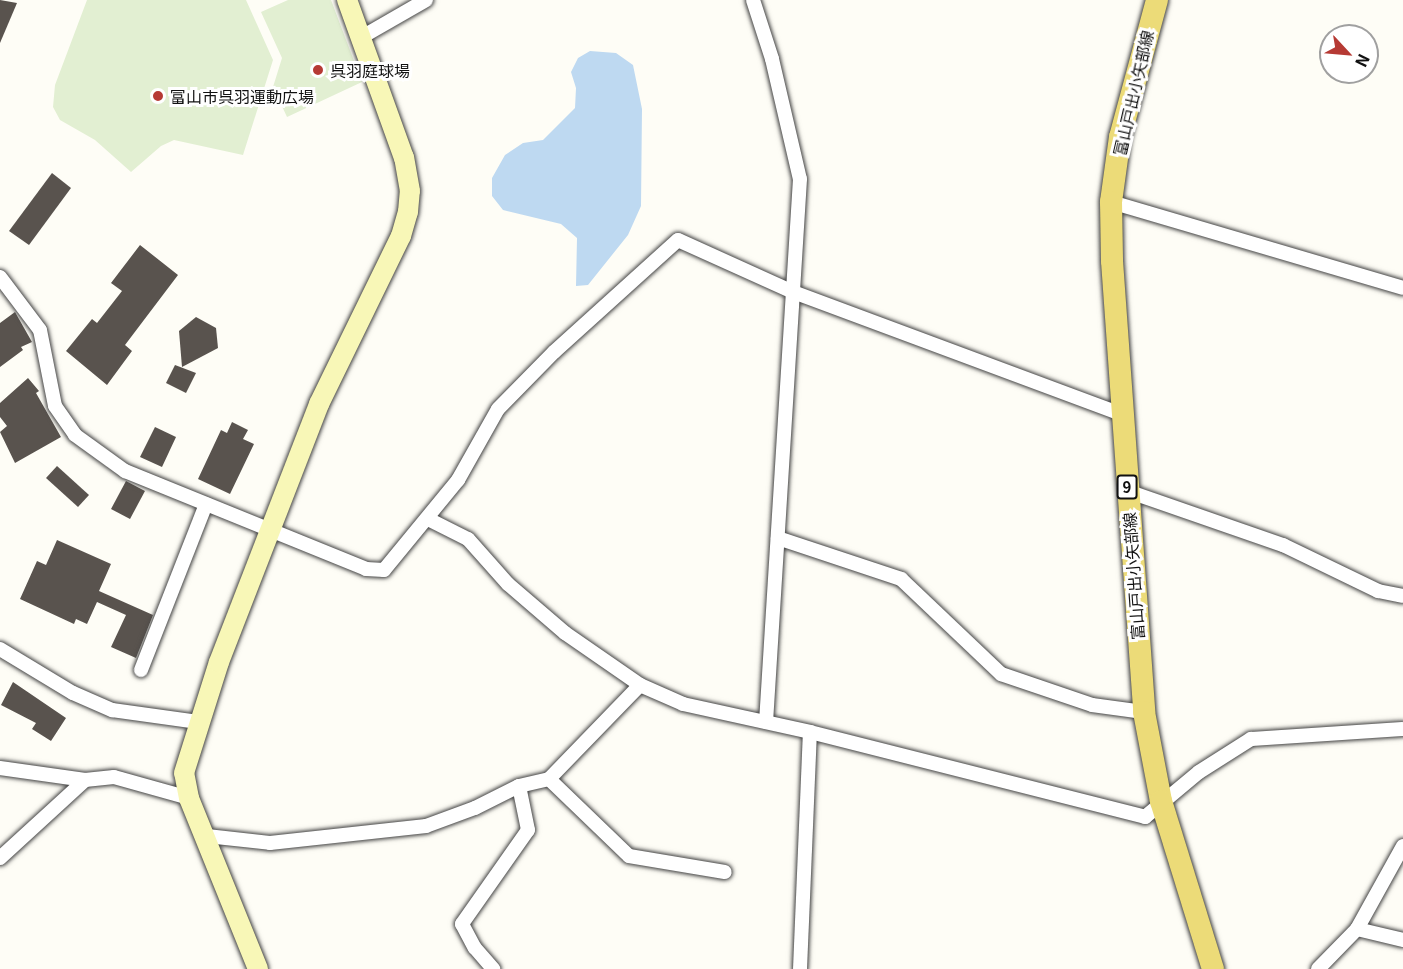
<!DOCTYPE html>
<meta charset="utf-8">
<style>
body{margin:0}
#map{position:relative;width:1403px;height:969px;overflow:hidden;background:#fefdf6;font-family:Georgia,"Noto Sans JP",serif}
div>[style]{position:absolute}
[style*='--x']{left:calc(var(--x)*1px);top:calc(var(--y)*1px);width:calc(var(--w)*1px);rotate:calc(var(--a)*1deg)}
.pitch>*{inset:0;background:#e2efd2}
.water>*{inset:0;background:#bed9f1}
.building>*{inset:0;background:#59534e}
.roads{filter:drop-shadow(0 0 2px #444) drop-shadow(0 0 2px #444)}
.street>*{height:14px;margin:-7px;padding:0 7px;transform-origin:7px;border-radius:7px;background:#fff}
.secondary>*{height:20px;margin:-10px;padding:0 10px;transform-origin:10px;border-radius:10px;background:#f8f7b7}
.primary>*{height:22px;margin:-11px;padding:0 11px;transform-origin:11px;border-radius:11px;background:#ecdb78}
.dots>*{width:16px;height:16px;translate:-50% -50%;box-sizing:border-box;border:3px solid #fff;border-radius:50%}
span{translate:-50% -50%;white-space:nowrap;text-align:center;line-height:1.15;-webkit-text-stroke:6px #fff;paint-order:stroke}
.shield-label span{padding:2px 4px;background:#fff;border:2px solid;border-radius:4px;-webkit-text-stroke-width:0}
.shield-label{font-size:15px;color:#111;font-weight:700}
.poi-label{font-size:16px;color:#111}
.left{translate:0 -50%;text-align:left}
.street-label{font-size:16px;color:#111}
.north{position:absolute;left:1319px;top:24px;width:60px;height:60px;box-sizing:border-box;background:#fff;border:2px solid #a0a0a0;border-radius:50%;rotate:116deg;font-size:16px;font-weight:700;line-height:24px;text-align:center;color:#111}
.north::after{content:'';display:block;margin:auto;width:21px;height:27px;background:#b63a34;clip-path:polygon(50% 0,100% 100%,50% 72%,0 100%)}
</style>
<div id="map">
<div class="pitch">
<div style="clip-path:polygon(87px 0,246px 0,273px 60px,243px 155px,174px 140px,161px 146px,131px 172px,95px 140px,60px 120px,53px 107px,55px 85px)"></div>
<div style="clip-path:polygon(288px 0,331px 0,362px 82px,287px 117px,273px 87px,282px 58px,261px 12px)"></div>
</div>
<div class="water">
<div style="clip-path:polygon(590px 51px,616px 53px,633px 65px,642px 109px,641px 206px,628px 235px,588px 285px,576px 286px,577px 238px,561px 224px,503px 210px,492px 196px,492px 178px,505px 155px,523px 143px,543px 140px,575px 108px,576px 88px,571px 72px,578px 58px)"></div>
</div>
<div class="building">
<div style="clip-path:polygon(0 0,17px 3px,0 43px)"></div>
<div style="clip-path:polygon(52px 173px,71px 188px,29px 245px,9px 231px)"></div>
<div style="clip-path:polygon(140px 245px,178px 275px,125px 345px,132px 351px,107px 385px,66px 351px,92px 319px,97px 323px,122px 291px,111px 283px)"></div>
<div style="clip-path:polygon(15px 312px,32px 342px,21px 347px,23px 350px,0 367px,0 323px)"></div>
<div style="clip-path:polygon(196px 317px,216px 328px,218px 348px,182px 367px,179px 331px)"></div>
<div style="clip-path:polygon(175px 365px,196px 373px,186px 393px,166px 383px)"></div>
<div style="clip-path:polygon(28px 378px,39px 391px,36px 393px,61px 437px,15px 463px,0 432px,7px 426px,0 417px,0 403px)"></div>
<div style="clip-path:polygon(232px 422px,248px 430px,243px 439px,254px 444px,230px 494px,198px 479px,221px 430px,227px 433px)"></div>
<div style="clip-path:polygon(155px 427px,176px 437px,162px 467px,140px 457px)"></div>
<div style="clip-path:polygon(57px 466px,89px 495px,78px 507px,46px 478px)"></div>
<div style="clip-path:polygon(126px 481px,145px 491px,130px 519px,111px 509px)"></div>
<div style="clip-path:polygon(57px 540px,111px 564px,99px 591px,153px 615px,136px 658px,111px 647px,126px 615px,97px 602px,87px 624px,76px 619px,74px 624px,20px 599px,37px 561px,46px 565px)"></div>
<div style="clip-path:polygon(13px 682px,66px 718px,51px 741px,32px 729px,36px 723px,1px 705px)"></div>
</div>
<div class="roads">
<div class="street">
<div style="--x:753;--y:0;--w:62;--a:72.1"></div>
<div style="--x:772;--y:59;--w:123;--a:76.9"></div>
<div style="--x:800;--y:179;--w:544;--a:93.58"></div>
<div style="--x:360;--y:38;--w:76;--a:-29.9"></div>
<div style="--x:1111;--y:202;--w:304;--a:16.4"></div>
<div style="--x:0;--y:277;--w:66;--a:53"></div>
<div style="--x:40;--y:330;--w:77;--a:78.8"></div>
<div style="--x:55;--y:406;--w:35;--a:55"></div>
<div style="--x:75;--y:435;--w:62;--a:35.8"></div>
<div style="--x:125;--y:471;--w:260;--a:22.1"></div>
<div style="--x:366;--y:569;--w:18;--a:3"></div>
<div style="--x:384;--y:570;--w:117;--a:-50.6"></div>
<div style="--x:458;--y:480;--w:81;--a:-60.6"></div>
<div style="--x:498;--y:409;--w:80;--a:-45.5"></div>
<div style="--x:554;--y:352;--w:167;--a:-42.1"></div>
<div style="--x:678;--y:240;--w:126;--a:24.3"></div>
<div style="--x:793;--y:292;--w:353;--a:20.4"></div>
<div style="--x:1127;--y:491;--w:165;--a:19.1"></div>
<div style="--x:1283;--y:545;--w:106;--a:25.8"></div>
<div style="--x:1378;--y:591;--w:25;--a:11"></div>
<div style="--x:428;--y:519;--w:45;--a:26.6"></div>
<div style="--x:468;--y:539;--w:60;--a:48.4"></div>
<div style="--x:508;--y:584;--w:75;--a:40.7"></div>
<div style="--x:565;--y:633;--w:91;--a:34.7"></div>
<div style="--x:640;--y:685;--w:47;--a:23.8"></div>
<div style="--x:683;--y:704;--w:130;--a:12.4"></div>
<div style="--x:810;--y:732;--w:346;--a:14.2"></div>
<div style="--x:1145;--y:817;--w:70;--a:-39.8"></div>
<div style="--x:1199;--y:772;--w:62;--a:-32.4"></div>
<div style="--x:1251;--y:739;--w:152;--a:-3.8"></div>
<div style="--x:778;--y:538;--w:130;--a:18.4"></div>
<div style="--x:901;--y:579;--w:138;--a:43.5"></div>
<div style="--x:1001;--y:674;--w:96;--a:18.8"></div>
<div style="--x:1092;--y:705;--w:52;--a:7.7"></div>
<div style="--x:0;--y:649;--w:85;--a:31.1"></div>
<div style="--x:73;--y:693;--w:43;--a:23.6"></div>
<div style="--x:112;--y:710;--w:87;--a:7.9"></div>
<div style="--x:141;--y:670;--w:178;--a:-68.6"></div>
<div style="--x:0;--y:768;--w:86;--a:8"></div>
<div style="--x:549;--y:779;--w:111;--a:43.9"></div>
<div style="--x:629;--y:856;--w:97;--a:9.5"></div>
<div style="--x:519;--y:786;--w:31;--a:-13"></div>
<div style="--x:549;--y:779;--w:131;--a:-45.9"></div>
<div style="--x:207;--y:836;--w:63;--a:6.3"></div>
<div style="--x:270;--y:843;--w:157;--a:-6.2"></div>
<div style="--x:426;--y:826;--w:52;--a:-20.2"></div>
<div style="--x:475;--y:808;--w:49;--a:-26.6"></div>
<div style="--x:519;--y:786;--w:45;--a:78.4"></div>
<div style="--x:528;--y:830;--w:115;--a:125.1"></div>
<div style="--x:462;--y:924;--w:27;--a:62"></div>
<div style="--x:475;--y:948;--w:28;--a:49"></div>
<div style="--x:0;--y:858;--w:115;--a:-42.5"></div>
<div style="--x:85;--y:780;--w:29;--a:-6"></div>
<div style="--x:114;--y:777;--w:78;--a:15.6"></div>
<div style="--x:1357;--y:929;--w:95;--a:-61"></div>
<div style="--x:800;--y:969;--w:237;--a:-87.6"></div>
<div style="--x:1318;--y:969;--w:56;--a:-45.7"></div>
<div style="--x:1357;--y:929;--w:47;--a:13.4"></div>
</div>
<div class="secondary">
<div style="--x:258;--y:969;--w:184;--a:-112"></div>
<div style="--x:189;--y:798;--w:25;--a:-101"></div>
<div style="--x:184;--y:773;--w:116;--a:-72.5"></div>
<div style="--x:219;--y:662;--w:277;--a:-68.8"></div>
<div style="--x:319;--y:404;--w:187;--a:-64"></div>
<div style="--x:401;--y:236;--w:25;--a:-74"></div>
<div style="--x:408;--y:212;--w:21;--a:-85"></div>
<div style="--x:410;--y:191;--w:34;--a:-100"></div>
<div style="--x:404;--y:158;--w:168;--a:-109.8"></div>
</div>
<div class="primary">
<div style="--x:1157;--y:0;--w:142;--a:105.1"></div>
<div style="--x:1120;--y:137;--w:66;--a:97.9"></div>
<div style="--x:1111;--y:202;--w:59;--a:89"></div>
<div style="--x:1112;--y:261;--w:452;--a:85.9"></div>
<div style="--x:1144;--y:712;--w:91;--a:79.2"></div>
<div style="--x:1161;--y:801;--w:176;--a:72.8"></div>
</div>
</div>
<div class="dots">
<div style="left:318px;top:70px;background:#b63a34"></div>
<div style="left:158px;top:96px;background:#b63a34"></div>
</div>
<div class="shield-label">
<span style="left:1127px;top:487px">9</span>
</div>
<div class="poi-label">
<span class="left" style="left:330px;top:70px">呉羽庭球場</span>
<span class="left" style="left:170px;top:96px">富山市呉羽運動広場</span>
</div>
<div class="street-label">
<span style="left:1133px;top:93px;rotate:-77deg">富山戸出小矢部線</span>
<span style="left:1133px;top:576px;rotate:-94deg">富山戸出小矢部線</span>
</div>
<div class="north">N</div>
</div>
